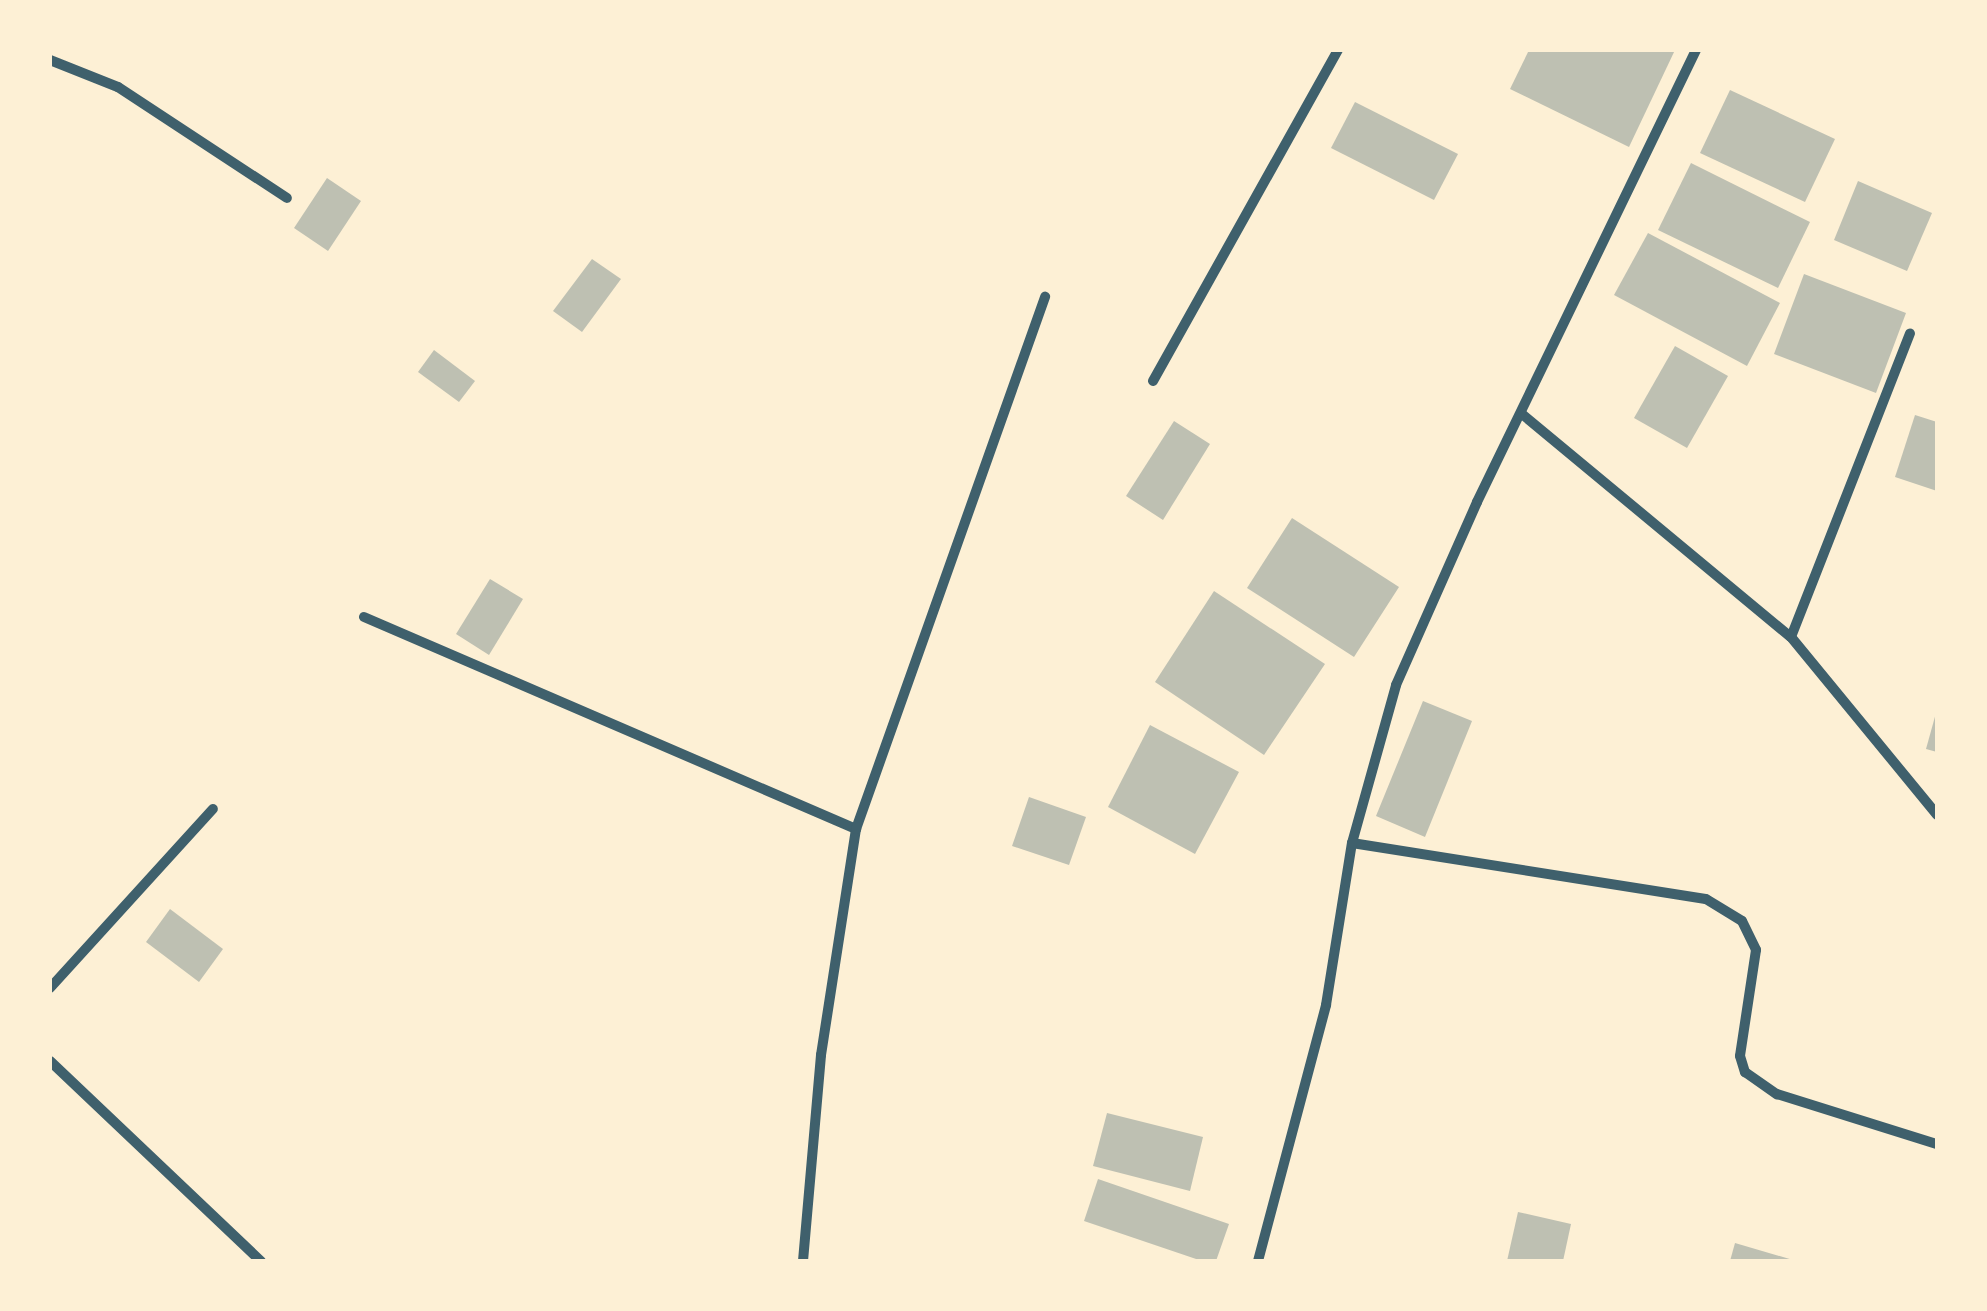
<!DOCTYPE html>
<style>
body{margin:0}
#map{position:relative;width:1987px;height:1311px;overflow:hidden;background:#fdf0d5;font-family:"Noto Sans",sans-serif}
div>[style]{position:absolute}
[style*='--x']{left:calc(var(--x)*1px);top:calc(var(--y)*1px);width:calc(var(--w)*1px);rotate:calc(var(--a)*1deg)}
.building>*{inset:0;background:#bec0b2}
.minor>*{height:10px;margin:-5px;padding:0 5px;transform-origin:5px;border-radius:5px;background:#3f606c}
span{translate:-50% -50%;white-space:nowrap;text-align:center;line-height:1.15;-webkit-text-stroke:9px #fdf0d5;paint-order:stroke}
.frame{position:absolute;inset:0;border:52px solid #fdf0d5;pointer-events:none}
</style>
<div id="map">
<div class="building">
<div style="clip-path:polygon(1529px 50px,1675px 50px,1629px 147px,1510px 89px)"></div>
<div style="clip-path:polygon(1730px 90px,1835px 139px,1805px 202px,1700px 153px)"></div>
<div style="clip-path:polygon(1355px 102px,1458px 154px,1434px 200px,1331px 148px)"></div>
<div style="clip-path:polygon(1691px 163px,1810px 222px,1778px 288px,1658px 230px)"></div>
<div style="clip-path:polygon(327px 178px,361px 201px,328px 251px,294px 228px)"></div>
<div style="clip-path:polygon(1858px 181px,1932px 213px,1907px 271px,1834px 240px)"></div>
<div style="clip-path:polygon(1648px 233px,1780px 303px,1747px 366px,1614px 295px)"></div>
<div style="clip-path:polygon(592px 259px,621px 279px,582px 332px,553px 311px)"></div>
<div style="clip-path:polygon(1804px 274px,1906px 313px,1876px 393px,1774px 354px)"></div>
<div style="clip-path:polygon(1675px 346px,1728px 376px,1687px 448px,1634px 418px)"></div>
<div style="clip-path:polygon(434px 350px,475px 381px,459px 402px,418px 372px)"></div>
<div style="clip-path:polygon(1915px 415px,1937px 422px,1937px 491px,1895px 477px)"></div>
<div style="clip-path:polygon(1174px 421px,1210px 444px,1163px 520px,1126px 496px)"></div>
<div style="clip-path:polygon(1292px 518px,1399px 587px,1354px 657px,1247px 588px)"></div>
<div style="clip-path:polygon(490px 579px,523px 599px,489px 655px,456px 634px)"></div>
<div style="clip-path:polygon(1214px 591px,1325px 664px,1264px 755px,1155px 682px)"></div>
<div style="clip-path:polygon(1423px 701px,1472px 721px,1425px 837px,1376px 816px)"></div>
<div style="clip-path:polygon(1936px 713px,1937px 713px,1937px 752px,1926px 749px)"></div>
<div style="clip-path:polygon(1150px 725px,1239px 772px,1195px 854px,1108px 807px)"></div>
<div style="clip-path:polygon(1029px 797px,1086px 817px,1069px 865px,1012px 846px)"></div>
<div style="clip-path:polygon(170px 909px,223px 949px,199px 982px,146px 942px)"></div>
<div style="clip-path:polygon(1107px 1113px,1203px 1137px,1190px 1191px,1093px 1166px)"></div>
<div style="clip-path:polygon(1098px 1179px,1229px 1224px,1216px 1261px,1202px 1261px,1084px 1221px)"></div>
<div style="clip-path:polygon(1518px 1212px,1571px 1224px,1563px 1261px,1507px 1261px)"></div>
<div style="clip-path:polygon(1735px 1243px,1793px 1260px,1793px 1261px,1730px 1261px)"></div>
</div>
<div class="minor">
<div style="--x:50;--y:60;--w:73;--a:21.7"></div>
<div style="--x:118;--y:87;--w:202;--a:33.3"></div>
<div style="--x:1153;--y:381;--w:379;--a:-60.8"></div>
<div style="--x:1522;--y:414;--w:349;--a:39.7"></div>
<div style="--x:1791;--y:637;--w:230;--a:50.6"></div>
<div style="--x:364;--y:617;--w:536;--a:23.31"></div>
<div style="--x:1791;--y:637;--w:326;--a:-68.6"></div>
<div style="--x:1352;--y:843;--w:358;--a:9"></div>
<div style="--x:1706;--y:899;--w:42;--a:31.4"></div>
<div style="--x:1742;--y:921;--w:32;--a:64"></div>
<div style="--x:1756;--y:950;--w:107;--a:98.6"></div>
<div style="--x:1740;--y:1056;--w:17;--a:73"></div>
<div style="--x:1745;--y:1072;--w:39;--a:35"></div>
<div style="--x:1777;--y:1094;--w:168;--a:17.4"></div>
<div style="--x:50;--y:988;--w:242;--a:-47.7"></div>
<div style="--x:50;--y:1061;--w:291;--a:43.5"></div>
<div style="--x:803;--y:1261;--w:207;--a:-85"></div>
<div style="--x:821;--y:1055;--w:229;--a:-81.2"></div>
<div style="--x:856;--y:829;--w:565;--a:-70.44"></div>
<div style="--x:1258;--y:1261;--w:265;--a:-75.1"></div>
<div style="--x:1326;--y:1005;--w:164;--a:-80.9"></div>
<div style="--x:1352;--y:843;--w:164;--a:-74.4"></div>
<div style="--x:1396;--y:685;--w:200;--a:-66.1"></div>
<div style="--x:1477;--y:502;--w:502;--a:-64.15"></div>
</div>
<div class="frame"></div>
</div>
